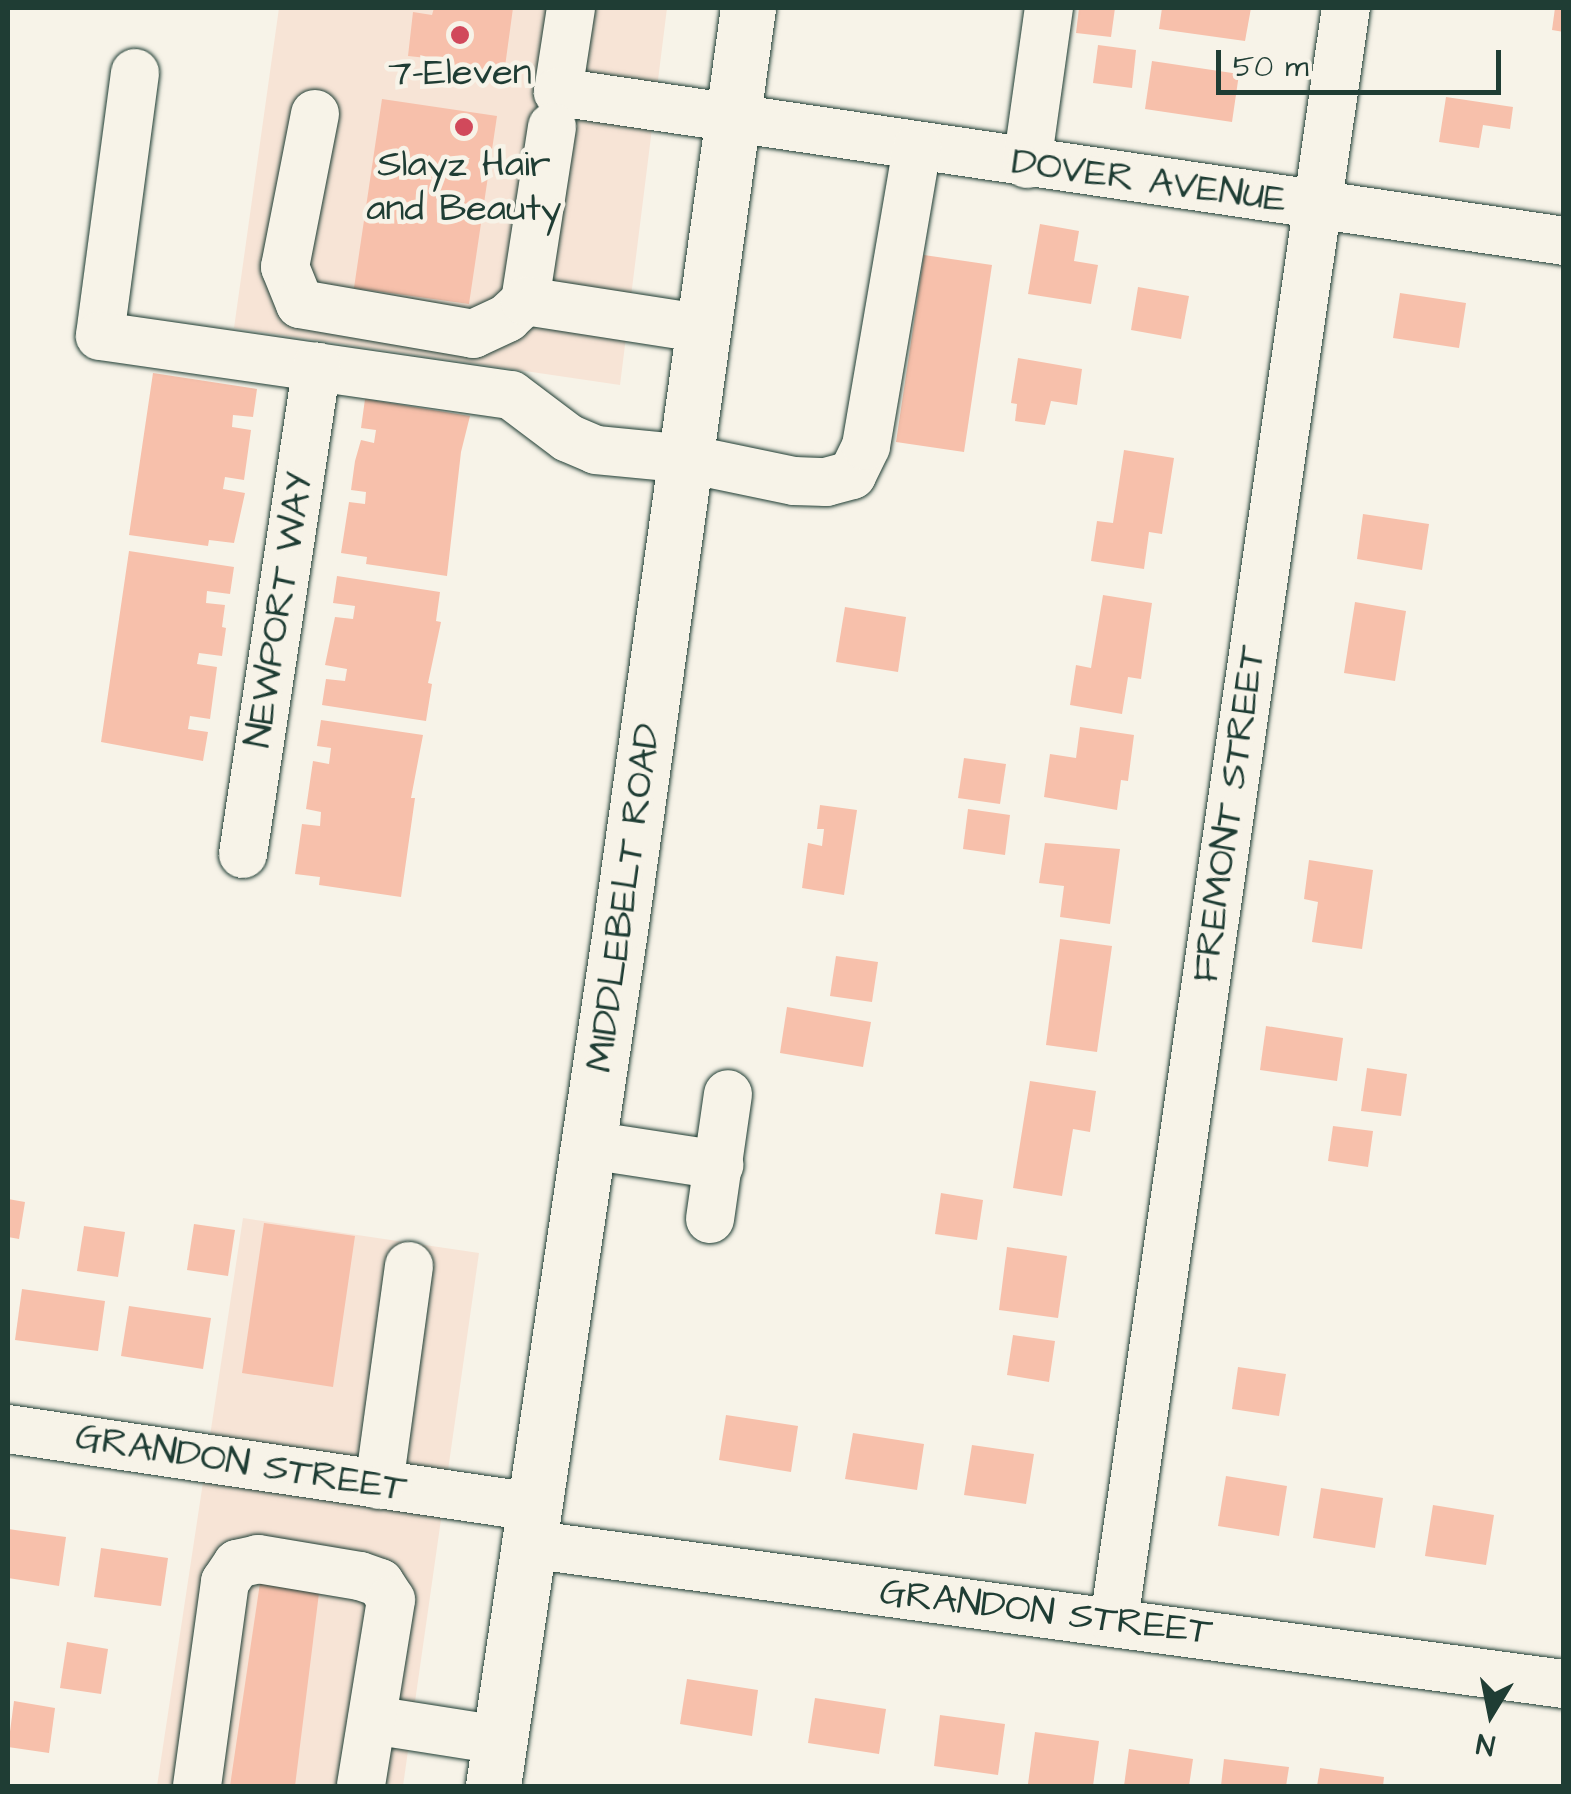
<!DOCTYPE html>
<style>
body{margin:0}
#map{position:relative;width:1571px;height:1794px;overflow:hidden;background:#f7f3e8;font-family:"Architects Daughter",sans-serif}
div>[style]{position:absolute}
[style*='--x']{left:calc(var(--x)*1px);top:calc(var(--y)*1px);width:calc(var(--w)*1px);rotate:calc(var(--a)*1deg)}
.built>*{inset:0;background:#f7e4d6}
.building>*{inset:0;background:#f7c0ab}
.roads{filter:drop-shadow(0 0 2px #1f3d34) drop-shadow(0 0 2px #1f3d34)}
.minor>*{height:48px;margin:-24px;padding:0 24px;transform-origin:24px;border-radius:24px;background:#f7f3e8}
.major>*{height:55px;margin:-27.5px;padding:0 27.5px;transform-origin:27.5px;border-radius:27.5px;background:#f7f3e8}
.dots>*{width:28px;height:28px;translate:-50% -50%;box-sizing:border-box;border:5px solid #f7f3e8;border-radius:50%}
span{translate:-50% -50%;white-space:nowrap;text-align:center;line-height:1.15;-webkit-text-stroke:9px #f7f3e8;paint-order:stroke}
.poi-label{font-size:38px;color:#1f3d34}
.street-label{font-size:38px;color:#1f3d34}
.frame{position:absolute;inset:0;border:10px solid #1f3d34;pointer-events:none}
.north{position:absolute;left:1441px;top:1664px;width:100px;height:100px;-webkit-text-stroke:8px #f7f3e8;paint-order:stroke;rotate:190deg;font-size:28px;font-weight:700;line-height:40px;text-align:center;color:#1f3d34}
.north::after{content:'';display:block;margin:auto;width:35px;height:45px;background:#1f3d34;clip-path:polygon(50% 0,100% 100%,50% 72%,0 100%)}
.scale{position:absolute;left:1216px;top:50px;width:285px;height:45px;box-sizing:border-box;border:5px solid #1f3d34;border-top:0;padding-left:12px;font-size:30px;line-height:35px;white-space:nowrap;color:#1f3d34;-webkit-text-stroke:8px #f7f3e8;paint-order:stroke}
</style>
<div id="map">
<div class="built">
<div style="clip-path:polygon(279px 8px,667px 8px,620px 385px,234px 328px)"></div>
<div style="clip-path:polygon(243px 1218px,479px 1253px,403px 1786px,157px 1786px)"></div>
</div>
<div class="building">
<div style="clip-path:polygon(434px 8px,513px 8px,504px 74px,493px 73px,492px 82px,424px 72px,427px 58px,408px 56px,413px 12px,432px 15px)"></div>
<div style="clip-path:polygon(1079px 8px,1115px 8px,1111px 37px,1076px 33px)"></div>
<div style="clip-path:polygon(1162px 8px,1251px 8px,1245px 41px,1159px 29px)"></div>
<div style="clip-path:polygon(1555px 8px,1564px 8px,1564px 32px,1552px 30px)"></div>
<div style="clip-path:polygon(1098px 45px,1136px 50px,1132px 88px,1093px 83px)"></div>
<div style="clip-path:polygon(1152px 61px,1239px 74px,1232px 122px,1145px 109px)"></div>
<div style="clip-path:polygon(1446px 97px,1513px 107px,1510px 129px,1483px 125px,1479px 148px,1439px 142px)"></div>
<div style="clip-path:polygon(382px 99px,497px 116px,469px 304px,354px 288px)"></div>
<div style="clip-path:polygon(1040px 224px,1079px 231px,1074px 261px,1098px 265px,1091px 304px,1028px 294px)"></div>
<div style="clip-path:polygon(924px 255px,992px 265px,964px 452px,896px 442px)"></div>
<div style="clip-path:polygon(1138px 287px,1189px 296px,1181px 339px,1131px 330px)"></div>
<div style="clip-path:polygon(1400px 293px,1466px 303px,1459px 348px,1393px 338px)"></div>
<div style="clip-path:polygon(1018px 358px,1082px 369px,1077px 405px,1051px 401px,1045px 425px,1015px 421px,1017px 404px,1011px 403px)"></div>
<div style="clip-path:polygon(153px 373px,257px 389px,253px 417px,233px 415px,232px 427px,251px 430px,244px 480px,225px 477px,223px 489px,245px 493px,234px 543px,209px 540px,208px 546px,129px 535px)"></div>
<div style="clip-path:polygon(365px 399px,470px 416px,461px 452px,447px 576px,366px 564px,367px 557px,341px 553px,349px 502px,365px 504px,366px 492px,351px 490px,355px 461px,361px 440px,374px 443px,376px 430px,361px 428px)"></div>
<div style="clip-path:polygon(1124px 450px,1174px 458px,1162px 534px,1149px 532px,1144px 569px,1091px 561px,1097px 521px,1113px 523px)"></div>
<div style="clip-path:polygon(1363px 514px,1429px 524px,1422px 570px,1357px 559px)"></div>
<div style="clip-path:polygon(129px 551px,234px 567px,230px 594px,207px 591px,206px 603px,225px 605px,222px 627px,226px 628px,222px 656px,199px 653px,197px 664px,217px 667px,210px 719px,190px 716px,188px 729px,208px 732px,203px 761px,101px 742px)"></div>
<div style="clip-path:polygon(337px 576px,440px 592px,436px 621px,441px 622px,428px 683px,432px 684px,426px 721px,322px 705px,326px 679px,345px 681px,347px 669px,325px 665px,335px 617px,353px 619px,355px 606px,333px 603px)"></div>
<div style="clip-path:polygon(1103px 595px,1152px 603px,1141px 679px,1128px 677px,1122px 714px,1070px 705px,1076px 665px,1091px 668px)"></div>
<div style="clip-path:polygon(1355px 602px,1406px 611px,1395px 681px,1344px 673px)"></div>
<div style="clip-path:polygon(845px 607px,906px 617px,898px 672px,836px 662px)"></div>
<div style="clip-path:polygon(321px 720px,423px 735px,411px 798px,415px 798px,401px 897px,319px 885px,320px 877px,295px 874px,302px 824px,320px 826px,321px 812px,306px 809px,313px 761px,329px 764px,331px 748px,317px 746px)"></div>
<div style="clip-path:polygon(1080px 727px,1134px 735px,1128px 781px,1121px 780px,1117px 810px,1044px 797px,1050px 754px,1076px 758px)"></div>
<div style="clip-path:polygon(964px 758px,1006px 764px,1000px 804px,958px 798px)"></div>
<div style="clip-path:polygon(820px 805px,857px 810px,844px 895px,802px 888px,808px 843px,822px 846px,824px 829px,817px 829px)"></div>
<div style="clip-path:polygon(968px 809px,1010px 815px,1005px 855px,963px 849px)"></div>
<div style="clip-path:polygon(1045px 843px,1120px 849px,1110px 924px,1060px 917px,1064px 886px,1039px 883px)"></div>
<div style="clip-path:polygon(1309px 860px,1373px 870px,1362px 949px,1312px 942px,1318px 902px,1304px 899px)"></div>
<div style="clip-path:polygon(1060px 939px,1112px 946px,1097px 1052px,1046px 1045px)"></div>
<div style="clip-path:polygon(836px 956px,878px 962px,872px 1002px,830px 996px)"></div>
<div style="clip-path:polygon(787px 1007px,871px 1022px,863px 1067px,780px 1053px)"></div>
<div style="clip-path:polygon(1266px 1026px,1343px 1038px,1337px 1081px,1260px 1070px)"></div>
<div style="clip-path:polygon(1367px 1068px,1407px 1074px,1401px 1116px,1361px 1111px)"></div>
<div style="clip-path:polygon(1030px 1081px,1096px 1091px,1090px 1132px,1073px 1129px,1062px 1196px,1013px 1188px)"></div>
<div style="clip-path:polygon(1333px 1126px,1373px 1131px,1368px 1167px,1328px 1161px)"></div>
<div style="clip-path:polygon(941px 1193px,983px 1200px,977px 1240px,935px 1234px)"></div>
<div style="clip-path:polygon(8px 1199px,25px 1202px,19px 1239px,8px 1237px)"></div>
<div style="clip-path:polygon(264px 1223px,355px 1236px,333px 1387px,242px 1373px)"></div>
<div style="clip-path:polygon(194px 1224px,235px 1230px,228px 1276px,187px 1270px)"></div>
<div style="clip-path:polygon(84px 1226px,125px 1232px,118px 1277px,77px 1271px)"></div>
<div style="clip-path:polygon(1007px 1247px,1067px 1256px,1058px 1318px,999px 1310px)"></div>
<div style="clip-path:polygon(22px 1289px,105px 1301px,98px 1351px,15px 1340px)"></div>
<div style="clip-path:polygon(129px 1306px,211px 1318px,203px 1369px,121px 1356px)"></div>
<div style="clip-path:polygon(1013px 1335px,1055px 1341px,1049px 1382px,1007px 1375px)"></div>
<div style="clip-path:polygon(1238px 1367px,1286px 1374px,1279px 1416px,1232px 1409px)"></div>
<div style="clip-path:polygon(726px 1415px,798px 1426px,791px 1472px,719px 1460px)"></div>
<div style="clip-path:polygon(853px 1433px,924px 1444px,917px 1490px,845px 1479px)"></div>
<div style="clip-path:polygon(972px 1445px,1034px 1454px,1026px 1504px,964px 1495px)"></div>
<div style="clip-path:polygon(1226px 1476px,1287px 1486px,1279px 1536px,1218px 1526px)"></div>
<div style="clip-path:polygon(1321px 1488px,1383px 1498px,1375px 1548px,1313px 1538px)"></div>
<div style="clip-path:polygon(1433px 1505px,1494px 1515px,1486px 1565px,1425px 1556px)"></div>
<div style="clip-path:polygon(8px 1529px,66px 1537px,59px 1586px,8px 1578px)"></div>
<div style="clip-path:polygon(101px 1548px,168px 1558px,161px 1606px,94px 1597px)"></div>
<div style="clip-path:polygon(261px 1576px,320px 1585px,295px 1786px,230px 1786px)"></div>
<div style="clip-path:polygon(67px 1642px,108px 1649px,101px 1694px,60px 1688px)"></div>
<div style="clip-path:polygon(687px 1679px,758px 1690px,752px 1736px,680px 1724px)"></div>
<div style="clip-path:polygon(815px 1698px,886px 1709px,879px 1754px,808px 1743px)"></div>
<div style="clip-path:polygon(14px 1701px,55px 1708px,49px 1753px,8px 1747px)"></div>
<div style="clip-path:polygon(940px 1715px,1005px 1724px,998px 1775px,934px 1766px)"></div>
<div style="clip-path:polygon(1035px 1732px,1099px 1741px,1093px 1786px,1028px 1784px)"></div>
<div style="clip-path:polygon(1129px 1749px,1193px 1759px,1189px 1786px,1124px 1786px)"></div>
<div style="clip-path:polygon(1224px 1759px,1289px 1767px,1286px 1786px,1221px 1786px)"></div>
<div style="clip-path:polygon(1320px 1768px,1384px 1777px,1383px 1786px,1317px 1786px)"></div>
</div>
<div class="roads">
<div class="minor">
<div style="--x:571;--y:8;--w:85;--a:98.8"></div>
<div style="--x:558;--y:92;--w:1017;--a:8.42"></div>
<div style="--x:135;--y:73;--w:265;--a:97.6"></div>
<div style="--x:100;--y:336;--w:415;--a:8.2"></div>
<div style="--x:511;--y:395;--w:71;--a:37"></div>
<div style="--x:568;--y:438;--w:30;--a:23"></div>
<div style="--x:596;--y:450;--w:92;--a:5.6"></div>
<div style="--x:688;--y:459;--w:108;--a:11.7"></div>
<div style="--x:794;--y:481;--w:32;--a:2"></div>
<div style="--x:826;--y:482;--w:27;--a:-15"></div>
<div style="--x:852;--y:475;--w:32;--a:-64"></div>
<div style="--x:866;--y:446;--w:302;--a:-80.3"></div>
<div style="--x:315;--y:114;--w:156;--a:101.1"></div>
<div style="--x:285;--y:267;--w:40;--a:68"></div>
<div style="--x:300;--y:304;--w:176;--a:9.8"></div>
<div style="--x:473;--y:334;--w:38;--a:-25"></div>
<div style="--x:507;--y:318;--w:25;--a:-43"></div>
<div style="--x:552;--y:127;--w:176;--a:98.8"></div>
<div style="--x:525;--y:301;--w:183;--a:8.8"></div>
<div style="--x:1027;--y:164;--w:158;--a:-82"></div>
<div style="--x:243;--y:854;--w:493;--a:-81.4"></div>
<div style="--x:589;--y:1145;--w:132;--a:8.7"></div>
<div style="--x:710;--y:1219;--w:126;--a:-81.8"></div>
<div style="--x:8;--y:1429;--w:531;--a:8.45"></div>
<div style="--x:379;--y:1485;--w:221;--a:-82.2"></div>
<div style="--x:528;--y:1544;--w:1045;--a:7.7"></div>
<div style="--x:1114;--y:1621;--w:1630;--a:-81.82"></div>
<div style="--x:372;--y:1720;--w:129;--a:8.9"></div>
<div style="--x:197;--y:1786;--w:206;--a:-82.2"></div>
<div style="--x:225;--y:1582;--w:22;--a:-56"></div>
<div style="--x:237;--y:1564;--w:22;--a:-13"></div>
<div style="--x:258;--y:1559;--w:103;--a:9.5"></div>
<div style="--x:360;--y:1576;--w:21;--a:19"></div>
<div style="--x:380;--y:1583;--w:20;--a:57"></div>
<div style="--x:391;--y:1600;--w:188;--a:99.2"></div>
</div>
<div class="major">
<div style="--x:493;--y:1786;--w:872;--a:-81.56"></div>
<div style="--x:621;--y:923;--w:924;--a:-82.1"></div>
</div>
</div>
<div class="dots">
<div style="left:460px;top:35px;background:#d1495b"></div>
<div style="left:464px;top:127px;background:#d1495b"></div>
</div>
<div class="poi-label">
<span style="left:460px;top:74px">7-Eleven</span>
<span style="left:464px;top:188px">Slayz Hair<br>and Beauty</span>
</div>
<div class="street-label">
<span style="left:1149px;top:182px;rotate:8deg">DOVER AVENUE</span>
<span style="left:280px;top:610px;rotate:-81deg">NEWPORT WAY</span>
<span style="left:1230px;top:814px;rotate:-82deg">FREMONT STREET</span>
<span style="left:625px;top:898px;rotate:-82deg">MIDDLEBELT ROAD</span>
<span style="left:241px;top:1464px;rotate:9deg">GRANDON STREET</span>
<span style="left:1046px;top:1613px;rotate:7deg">GRANDON STREET</span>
</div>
<div class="frame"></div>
<div class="north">N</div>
<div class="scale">50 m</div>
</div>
